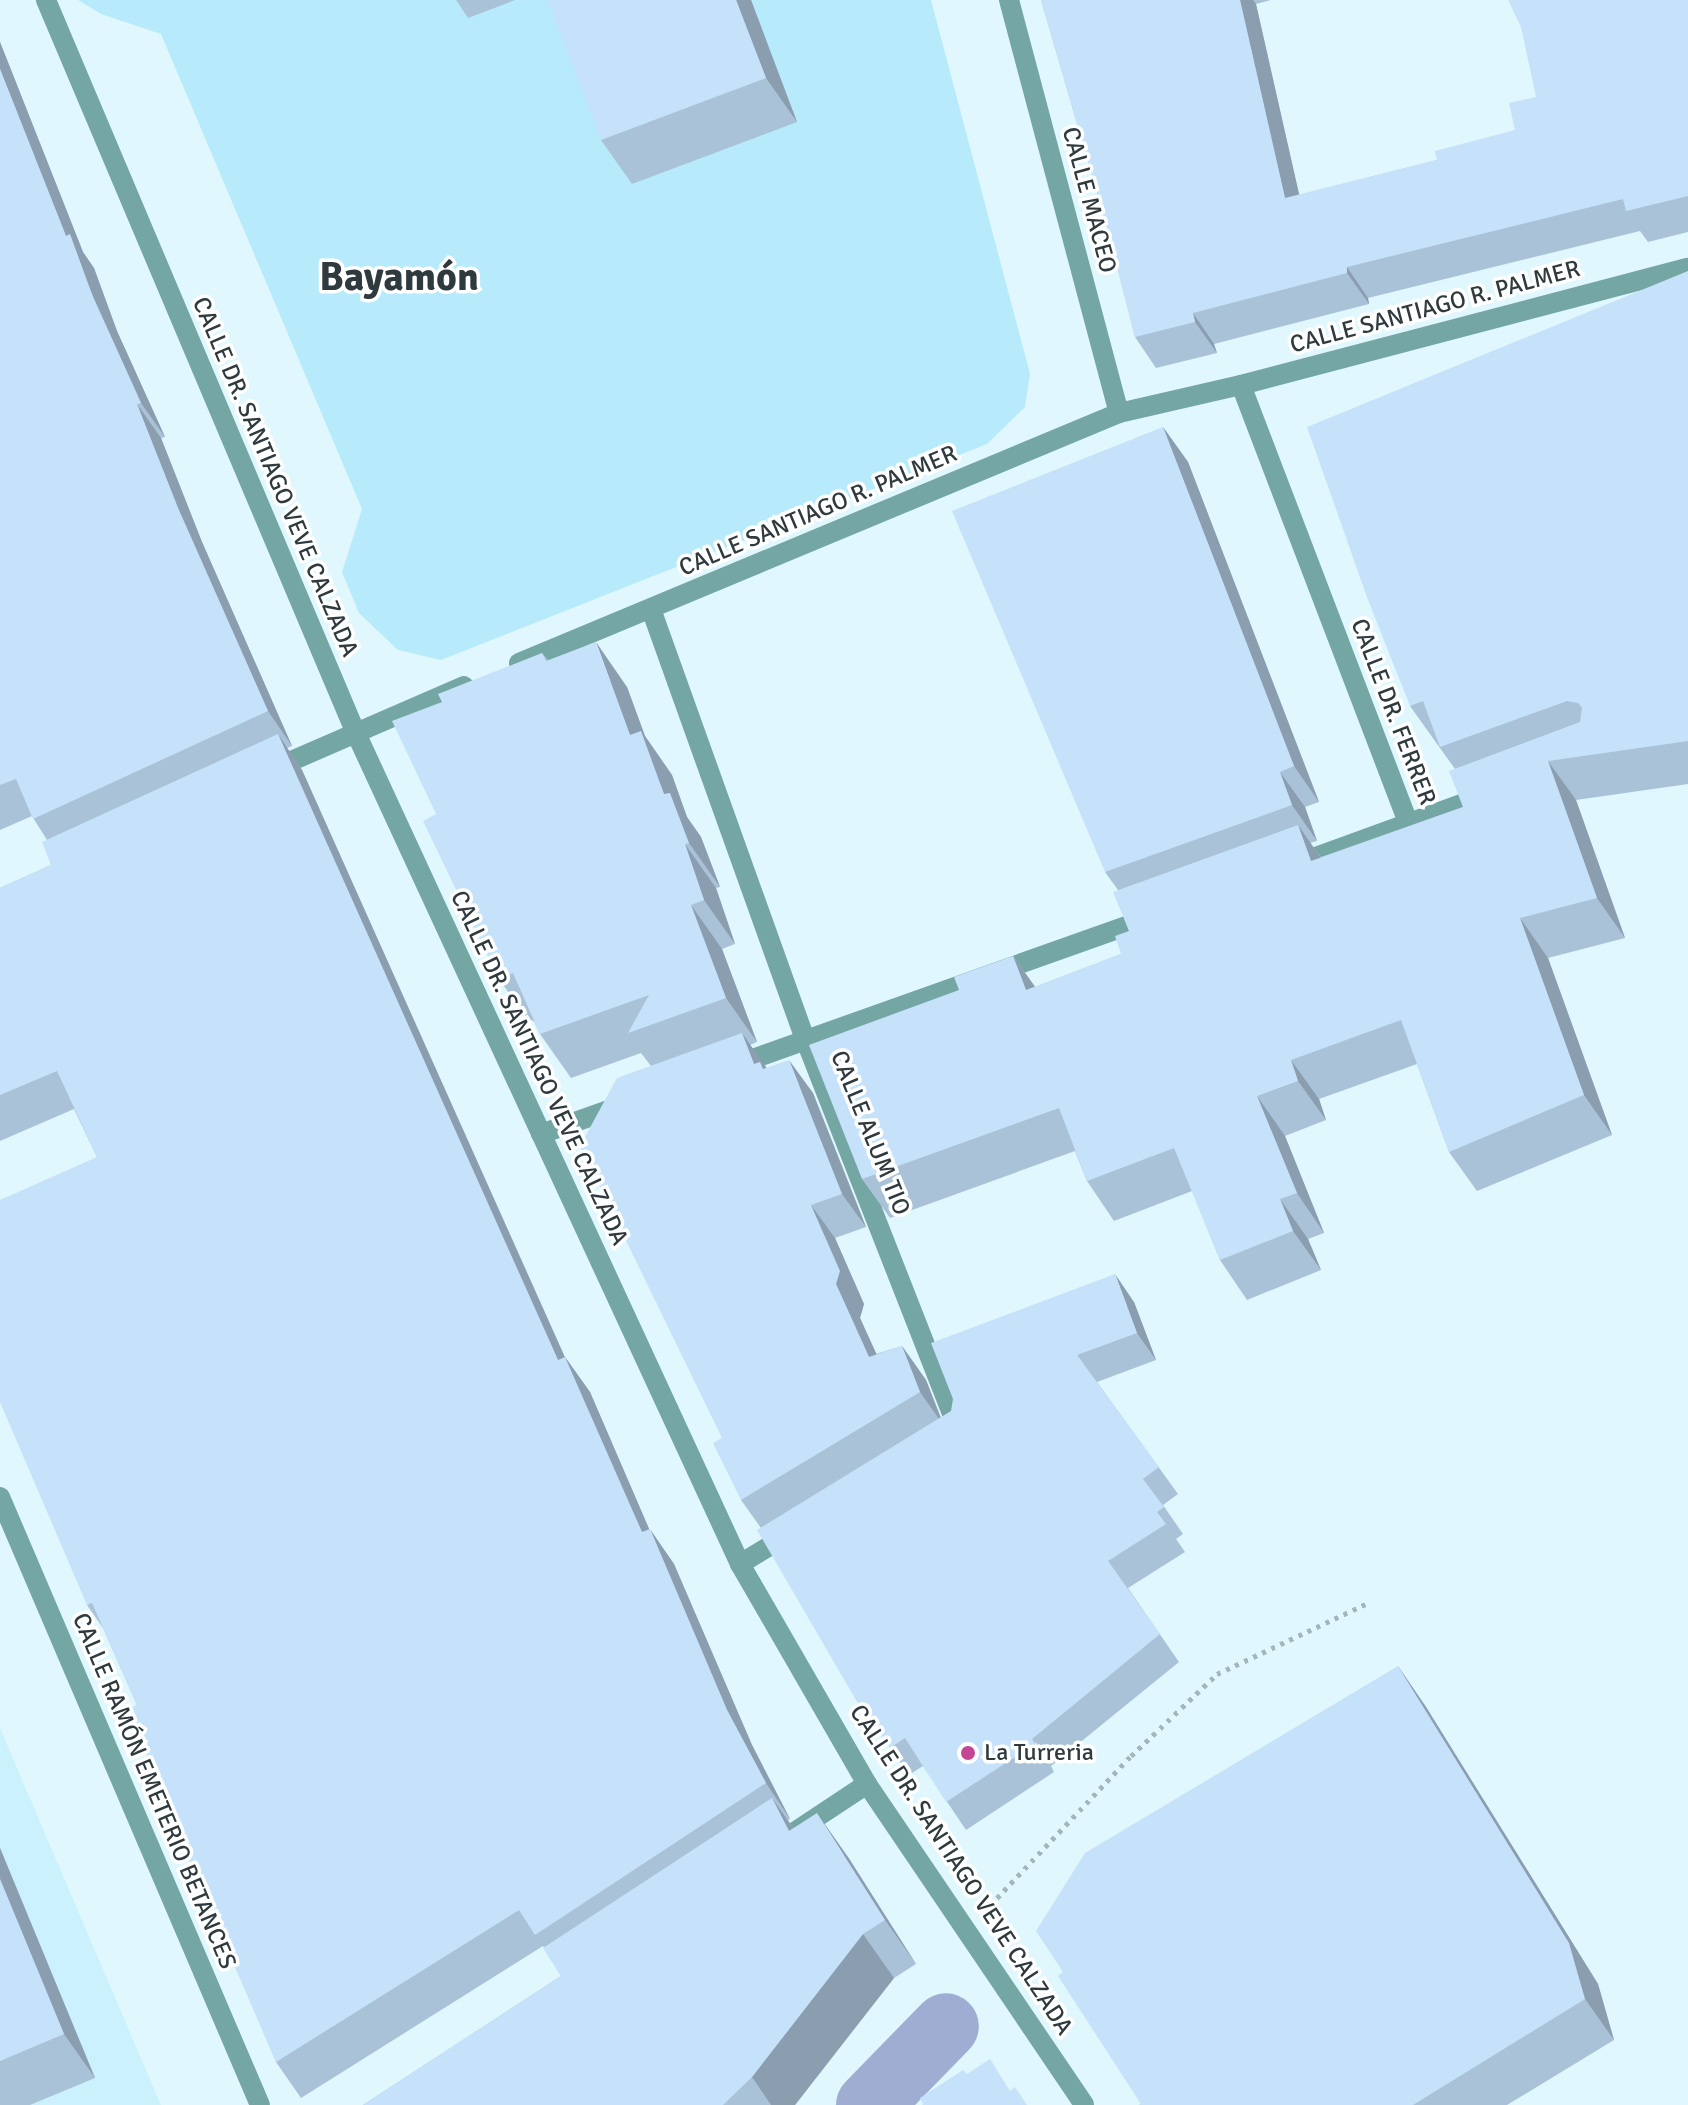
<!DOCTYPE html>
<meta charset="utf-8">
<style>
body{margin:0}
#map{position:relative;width:1688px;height:2105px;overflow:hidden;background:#e0f7fe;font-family:Signika,sans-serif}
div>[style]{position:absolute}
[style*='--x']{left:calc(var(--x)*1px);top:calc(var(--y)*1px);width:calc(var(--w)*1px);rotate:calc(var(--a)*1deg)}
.built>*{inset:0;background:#cbf1fd}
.green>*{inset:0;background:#b7eafa}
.canal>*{height:66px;margin:-33px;padding:0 33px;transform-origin:33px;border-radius:33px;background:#a0add3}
.path>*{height:5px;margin-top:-2.5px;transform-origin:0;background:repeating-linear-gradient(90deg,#a3b6bc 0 4px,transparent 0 10px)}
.minor>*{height:20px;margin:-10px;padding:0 10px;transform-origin:10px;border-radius:10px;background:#74a6a4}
.tertiary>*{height:20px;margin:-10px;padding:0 10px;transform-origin:10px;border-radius:10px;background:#74a6a4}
.wall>*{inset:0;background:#aac2d8}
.shaded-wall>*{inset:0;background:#8b9eb0}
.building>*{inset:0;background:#c6e2fb}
.dots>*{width:22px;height:22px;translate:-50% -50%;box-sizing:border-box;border:4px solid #fff;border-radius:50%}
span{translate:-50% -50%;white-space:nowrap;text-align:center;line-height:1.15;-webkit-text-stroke:7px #fff;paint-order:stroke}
.street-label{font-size:24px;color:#2f3a3e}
.poi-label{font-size:24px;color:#2f3a3e}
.left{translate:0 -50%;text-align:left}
.town-label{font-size:40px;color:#2f3a3e;font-weight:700}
</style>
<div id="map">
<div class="built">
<div style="clip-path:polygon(0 1728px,160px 2103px,161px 2105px,0 2105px)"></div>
</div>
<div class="green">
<div style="clip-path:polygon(78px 0,931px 0,1030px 374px,1025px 407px,987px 444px,441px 660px,398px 650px,359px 613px,342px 572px,362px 509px,161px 34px,101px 14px)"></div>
</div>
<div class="canal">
<div style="--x:869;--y:2105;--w:110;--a:-45.7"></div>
</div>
<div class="path">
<div style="--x:997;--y:1898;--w:195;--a:-46.7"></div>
<div style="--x:1131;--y:1756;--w:119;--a:-43.6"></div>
<div style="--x:1217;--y:1674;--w:169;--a:-25.2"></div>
</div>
<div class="minor">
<div style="--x:1009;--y:0;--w:427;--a:75.1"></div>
<div style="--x:1241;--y:385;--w:470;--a:69.1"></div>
<div style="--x:651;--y:609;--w:459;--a:70.3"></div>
<div style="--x:806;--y:1041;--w:420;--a:68.6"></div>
<div style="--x:519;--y:663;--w:650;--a:-22.62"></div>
<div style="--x:1119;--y:413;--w:125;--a:-12.9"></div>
<div style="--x:1241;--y:385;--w:462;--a:-14.7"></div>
<div style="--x:273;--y:769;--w:208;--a:-23.5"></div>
<div style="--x:1294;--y:865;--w:204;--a:-20"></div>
<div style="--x:733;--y:1066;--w:444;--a:-19.6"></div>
<div style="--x:541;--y:1134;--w:84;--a:-19.5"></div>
<div style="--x:740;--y:1564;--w:60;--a:-31.3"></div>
<div style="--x:796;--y:1831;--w:85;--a:-33.5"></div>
</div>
<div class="tertiary">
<div style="--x:46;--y:0;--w:794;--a:67.09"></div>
<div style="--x:355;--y:731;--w:918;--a:65.19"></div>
<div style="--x:740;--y:1564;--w:254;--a:60"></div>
<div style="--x:867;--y:1784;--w:387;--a:55.9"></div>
<div style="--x:0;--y:1497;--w:661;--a:66.85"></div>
</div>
<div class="wall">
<div style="clip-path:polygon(456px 0,515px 0,468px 18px)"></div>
<div style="clip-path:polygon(751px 0,797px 122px,632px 184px,601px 140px)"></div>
<div style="clip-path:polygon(1041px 0,1271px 0,1256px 4px,1299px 195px,1437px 160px,1515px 130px,1536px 97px,1688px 0,1688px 232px,1648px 242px,1640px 231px,1368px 298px,1369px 304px,1214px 344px,1217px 353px,1156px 368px,1135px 337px,1106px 223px)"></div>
<div style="clip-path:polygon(0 42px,83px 252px,94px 268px,117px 331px,165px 437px,161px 438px,202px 542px,292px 746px,287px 748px,302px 770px,565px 1357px,590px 1392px,649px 1529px,674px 1564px,752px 1745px,790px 1819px,788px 1820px,793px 1828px,848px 1857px,916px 1964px,894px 1978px,795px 2105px,363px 2105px,561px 1976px,543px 1946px,301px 2098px,276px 2062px,155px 1773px,137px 1705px,103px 1628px,87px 1605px,97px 1157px,74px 1109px,0 1141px,0 888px,51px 865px,47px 840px,32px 816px,0 830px)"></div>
<div style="clip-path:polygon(1688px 271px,1688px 784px,1576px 800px,1625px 938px,1548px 958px,1612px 1135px,1477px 1191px,1449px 1152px,1417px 1064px,1319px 1099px,1326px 1120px,1285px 1136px,1324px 1233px,1308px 1239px,1321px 1270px,1247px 1300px,1220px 1260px,1192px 1191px,1114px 1221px,1087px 1181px,1075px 1151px,890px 1218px,862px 1179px,959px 990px,1013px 956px,1035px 987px,1121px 954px,1129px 931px,1118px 890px,1105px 872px,1163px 427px,1188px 462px,1319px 802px,1305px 807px,1317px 841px,1310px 843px,1321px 857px,1463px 807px,1455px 769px,1410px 706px)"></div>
<div style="clip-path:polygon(542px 653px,548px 660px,627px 687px,645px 736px,672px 775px,687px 817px,701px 837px,720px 887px,716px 888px,735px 944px,722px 949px,757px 1042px,750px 1045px,766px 1068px,813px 1093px,866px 1227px,835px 1238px,864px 1304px,860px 1318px,876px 1354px,902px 1346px,926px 1380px,941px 1418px,1134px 1302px,1156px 1360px,1097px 1382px,1178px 1494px,1163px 1505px,1183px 1534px,1176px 1539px,1185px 1552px,1128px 1588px,1179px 1662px,1051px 1766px,1054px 1772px,966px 1830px,923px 1766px,909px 1775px,890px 1748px,761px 1528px,741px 1500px,722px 1438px,651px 1066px,641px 1053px,571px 1078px,540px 1034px,534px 1021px,530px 1023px,499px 979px,442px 702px)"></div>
<div style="clip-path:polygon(1398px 1666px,1426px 1707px,1598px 1984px,1614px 2040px,1507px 2105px,1139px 2105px,1141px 2104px,1063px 1972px)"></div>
<div style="clip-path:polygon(0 1848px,95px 2078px,30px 2105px,0 2105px)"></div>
</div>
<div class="shaded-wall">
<div style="clip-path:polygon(736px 0,751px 0,797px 122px,766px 78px)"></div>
<div style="clip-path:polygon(1240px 0,1253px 0,1256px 4px,1307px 229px,1285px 198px)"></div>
<div style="clip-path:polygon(0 42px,83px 252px,94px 268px,117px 331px,165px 437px,141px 403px,66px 236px,0 69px)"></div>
<div style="clip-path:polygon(1347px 267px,1368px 298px,1369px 304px,1347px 273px)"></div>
<div style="clip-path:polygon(1193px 313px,1214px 344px,1217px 353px,1195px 322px)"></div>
<div style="clip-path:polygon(137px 404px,161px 438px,202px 542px,292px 746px,268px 711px,178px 508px)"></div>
<div style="clip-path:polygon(1163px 427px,1188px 462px,1319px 802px,1294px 766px)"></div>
<div style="clip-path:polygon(596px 642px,627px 687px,645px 736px,672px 775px,687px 817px,701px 837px,720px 887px,689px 843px,664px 794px,630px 735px)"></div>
<div style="clip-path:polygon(278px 734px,302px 770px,575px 1380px,565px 1357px,590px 1392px,666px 1568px,642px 1532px,558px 1360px)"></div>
<div style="clip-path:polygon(1548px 761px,1576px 800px,1625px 938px,1597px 898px)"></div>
<div style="clip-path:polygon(1280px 772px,1305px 807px,1317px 841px,1292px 805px)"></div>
<div style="clip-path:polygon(1298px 825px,1326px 865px,1311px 861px)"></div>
<div style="clip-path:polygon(685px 844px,716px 888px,735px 944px,704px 900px)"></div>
<div style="clip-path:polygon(691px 905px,722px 949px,757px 1042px,726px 998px)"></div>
<div style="clip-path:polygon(1520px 918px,1548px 958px,1612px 1135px,1584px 1095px)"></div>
<div style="clip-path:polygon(1013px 956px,1041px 995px,1026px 990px)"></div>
<div style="clip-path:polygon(742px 1033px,766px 1067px,768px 1072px,754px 1064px)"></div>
<div style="clip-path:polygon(789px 1060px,813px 1093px,866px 1227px,842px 1194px)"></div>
<div style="clip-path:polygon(1291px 1060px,1319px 1099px,1326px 1120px,1298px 1081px)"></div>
<div style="clip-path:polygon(1257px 1096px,1285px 1136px,1324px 1233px,1297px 1193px)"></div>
<div style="clip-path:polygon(1280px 1199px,1308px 1239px,1321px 1270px,1293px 1231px)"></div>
<div style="clip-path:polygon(811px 1205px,835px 1238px,864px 1304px,860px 1318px,893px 1390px,869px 1357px,836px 1284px)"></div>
<div style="clip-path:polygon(1115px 1274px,1134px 1302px,1156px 1360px,1137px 1333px)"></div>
<div style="clip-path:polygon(902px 1346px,926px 1380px,944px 1426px,920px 1392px)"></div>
<div style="clip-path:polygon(650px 1529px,674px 1564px,752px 1745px,790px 1819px,766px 1783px,727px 1710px)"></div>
<div style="clip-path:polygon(1398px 1666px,1426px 1707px,1598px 1984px,1614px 2040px,1585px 1999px)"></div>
<div style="clip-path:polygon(772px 1798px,803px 1842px,789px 1831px)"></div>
<div style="clip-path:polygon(817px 1813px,848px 1857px,916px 1964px,885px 1920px)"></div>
<div style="clip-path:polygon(0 1848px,95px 2078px,64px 2034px,0 1879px)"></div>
<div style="clip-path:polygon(863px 1934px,894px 1978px,795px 2105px,771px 2105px,752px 2077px)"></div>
</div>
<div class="building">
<div style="clip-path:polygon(548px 0,736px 0,766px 78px,601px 140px)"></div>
<div style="clip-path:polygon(1041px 0,1240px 0,1285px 198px,1437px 160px,1435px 151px,1515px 130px,1509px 103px,1536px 97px,1521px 27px,1508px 0,1688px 0,1688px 196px,1626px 211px,1623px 199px,1347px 267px,1347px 273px,1193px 313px,1195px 322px,1135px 337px,1106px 223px)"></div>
<div style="clip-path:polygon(0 69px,66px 236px,70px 234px,93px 297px,141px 403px,137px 404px,178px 508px,268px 711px,33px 819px,16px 779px,0 785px)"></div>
<div style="clip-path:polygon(1688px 271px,1688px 741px,1548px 761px,1597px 898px,1520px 918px,1584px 1095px,1449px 1152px,1401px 1020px,1291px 1060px,1298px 1081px,1257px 1096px,1297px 1193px,1280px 1199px,1293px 1231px,1220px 1260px,1174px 1148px,1087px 1181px,1059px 1108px,862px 1179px,809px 1045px,959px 990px,954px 977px,1013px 956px,1026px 990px,1121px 954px,1115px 936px,1129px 931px,1113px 892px,1298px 825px,1311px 861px,1463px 807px,1449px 771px,1580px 722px,1582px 708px,1578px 703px,1567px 701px,1440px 747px,1423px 701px,1410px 706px,1368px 600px,1307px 427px)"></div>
<div style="clip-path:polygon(1163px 427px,1294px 766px,1280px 772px,1292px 805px,1105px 872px,952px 511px)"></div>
<div style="clip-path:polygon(596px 642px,630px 735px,641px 731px,664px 794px,670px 793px,689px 843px,685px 844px,704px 900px,691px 905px,726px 998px,628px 1033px,649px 995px,540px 1034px,513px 973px,499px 979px,423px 821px,436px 814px,392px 721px,442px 702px,438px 694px,542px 653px,546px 661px)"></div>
<div style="clip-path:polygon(278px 734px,558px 1360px,565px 1357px,642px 1532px,650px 1529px,727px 1710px,766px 1783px,535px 1935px,519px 1910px,276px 2062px,186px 1854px,146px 1777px,155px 1773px,127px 1709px,137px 1705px,92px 1603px,87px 1605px,0 1402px,0 1200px,97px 1157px,57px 1071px,0 1095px,0 888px,51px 865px,42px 842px)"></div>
<div style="clip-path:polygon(742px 1033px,754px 1064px,760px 1062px,763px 1069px,789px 1060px,842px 1194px,811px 1205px,840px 1271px,836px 1284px,869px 1357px,902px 1346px,920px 1392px,741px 1500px,713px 1443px,722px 1438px,580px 1146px,617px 1078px)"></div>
<div style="clip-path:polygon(1115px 1274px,1137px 1333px,1077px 1355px,1159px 1467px,1143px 1479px,1164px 1507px,1157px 1512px,1166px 1524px,1108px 1561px,1160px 1634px,1032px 1739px,1035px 1744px,946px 1802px,905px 1738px,890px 1748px,856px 1700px,757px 1530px,951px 1411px,953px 1399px,931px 1343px)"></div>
<div style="clip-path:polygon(1398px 1666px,1569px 1943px,1585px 1999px,1413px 2105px,1139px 2105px,1141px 2104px,1058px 1976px,1063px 1972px,1036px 1931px,1085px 1853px)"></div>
<div style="clip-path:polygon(772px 1798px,789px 1831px,817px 1813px,885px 1920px,863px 1934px,752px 2077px,723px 2105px,363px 2105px,561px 1976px,543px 1948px)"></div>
<div style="clip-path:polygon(0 1879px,64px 2034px,0 2061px)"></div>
<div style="clip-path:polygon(990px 2059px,1010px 2091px,1015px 2087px,1027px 2105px,922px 2105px,923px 2104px,920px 2098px,963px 2070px,967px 2074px)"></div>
</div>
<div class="dots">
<div style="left:968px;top:1753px;background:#c44694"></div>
</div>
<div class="street-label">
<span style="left:1089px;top:200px;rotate:75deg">CALLE MACEO</span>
<span style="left:1435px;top:307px;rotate:-15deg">CALLE SANTIAGO R. PALMER</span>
<span style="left:275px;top:477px;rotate:67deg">CALLE DR. SANTIAGO VEVE CALZADA</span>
<span style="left:818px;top:511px;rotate:-23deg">CALLE SANTIAGO R. PALMER</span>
<span style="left:1393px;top:712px;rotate:69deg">CALLE DR. FERRER</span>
<span style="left:539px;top:1068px;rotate:65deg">CALLE DR. SANTIAGO VEVE CALZADA</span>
<span style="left:870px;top:1133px;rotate:68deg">CALLE ALUM TIO</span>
<span style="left:154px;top:1791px;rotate:67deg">CALLE RAMÓN EMETERIO BETANCES</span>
<span style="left:961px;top:1870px;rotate:57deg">CALLE DR. SANTIAGO VEVE CALZADA</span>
</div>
<div class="poi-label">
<span class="left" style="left:984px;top:1753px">La Turreria</span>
</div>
<div class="town-label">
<span style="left:399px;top:277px">Bayamón</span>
</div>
</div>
